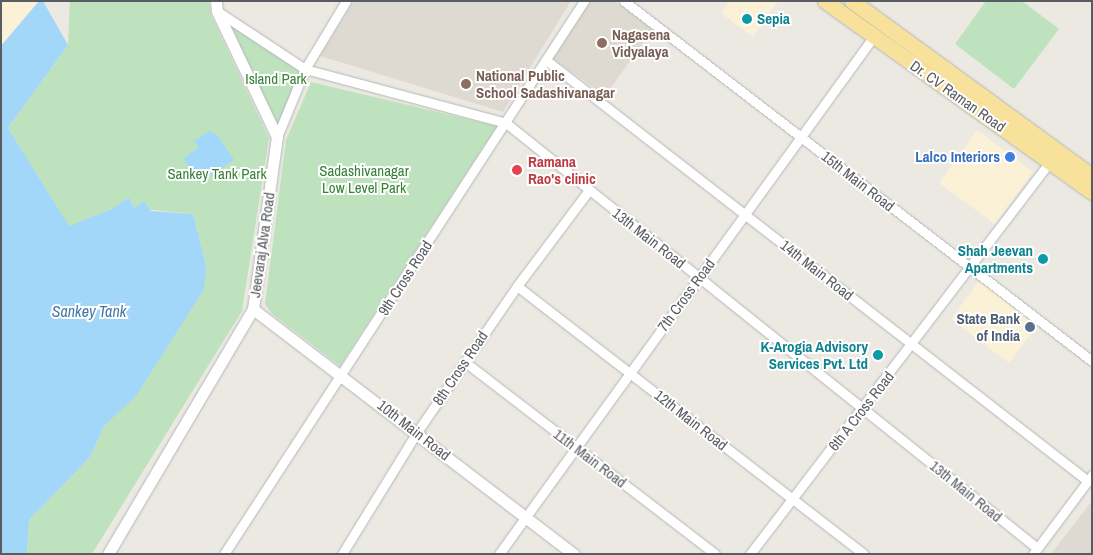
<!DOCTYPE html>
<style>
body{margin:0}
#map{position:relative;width:1093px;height:555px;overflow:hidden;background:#ebe9e1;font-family:"Archivo Narrow",sans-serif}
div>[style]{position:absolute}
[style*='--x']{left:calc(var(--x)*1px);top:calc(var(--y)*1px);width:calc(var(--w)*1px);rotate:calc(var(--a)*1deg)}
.commercial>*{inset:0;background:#fbf1d6}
.education>*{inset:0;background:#dedad2}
.green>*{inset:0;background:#bfe2be}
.water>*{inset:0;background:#a2d7fa}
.roads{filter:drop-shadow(0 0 1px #b3b7bb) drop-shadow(0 0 1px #b3b7bb)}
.minor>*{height:9px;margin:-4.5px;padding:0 4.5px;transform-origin:4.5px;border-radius:4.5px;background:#fff}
.tertiary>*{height:11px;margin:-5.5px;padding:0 5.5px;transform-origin:5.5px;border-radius:5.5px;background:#fff}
.trunk>*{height:15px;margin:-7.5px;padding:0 7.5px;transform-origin:7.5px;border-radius:7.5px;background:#f8e19a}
.dots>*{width:14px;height:14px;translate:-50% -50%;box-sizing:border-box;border:2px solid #fff;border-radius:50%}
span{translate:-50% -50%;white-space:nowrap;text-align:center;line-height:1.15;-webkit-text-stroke:4px #fff;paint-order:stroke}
.culture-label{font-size:15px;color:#0d838f;font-weight:700}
.left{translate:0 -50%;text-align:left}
.right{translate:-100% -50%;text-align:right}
.education-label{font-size:15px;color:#785e54;font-weight:700}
.park-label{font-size:15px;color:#388139}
.street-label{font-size:15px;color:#595d61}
.shop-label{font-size:15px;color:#366cbe;font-weight:700}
.health-label{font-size:15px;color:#be3a42;font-weight:700}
.service-label{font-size:15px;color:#4e5e75;font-weight:700}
.water-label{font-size:16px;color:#4278aa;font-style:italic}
.frame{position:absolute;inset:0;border:2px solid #595d61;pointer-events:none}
</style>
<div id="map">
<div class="commercial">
<div style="clip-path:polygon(1px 1px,39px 1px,1px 46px)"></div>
<div style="clip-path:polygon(729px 1px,778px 1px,753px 37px,721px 13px)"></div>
<div style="clip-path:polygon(977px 130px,1033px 172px,995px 224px,939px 183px)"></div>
<div style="clip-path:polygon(979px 281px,1038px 325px,1009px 363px,951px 319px)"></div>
</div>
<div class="education">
<div style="clip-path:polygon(354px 1px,571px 1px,503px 112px,320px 56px)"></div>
<div style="clip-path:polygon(591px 1px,614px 1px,653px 29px,605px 96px,551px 57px)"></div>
<div style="clip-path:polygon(1092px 501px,1092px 554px,1051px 554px)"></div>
</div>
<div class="green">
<div style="clip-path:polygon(70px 1px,209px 1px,211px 15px,269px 138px,242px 311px,92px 554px,27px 554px,29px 520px,90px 457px,104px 426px,206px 265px,193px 214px,134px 208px,129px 197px,112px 209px,69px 227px,8px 128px,68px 45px)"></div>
<div style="clip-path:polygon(986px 1px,1022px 1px,1059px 29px,1014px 89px,955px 44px)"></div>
<div style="clip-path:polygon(217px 11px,305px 69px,277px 137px)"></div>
<div style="clip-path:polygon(311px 82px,497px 126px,340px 366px,272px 314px,265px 304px,286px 140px)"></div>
</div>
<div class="water">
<div style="clip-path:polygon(39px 1px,43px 1px,68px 45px,8px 128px,69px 226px,112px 209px,129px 197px,134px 208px,144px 201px,151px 211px,193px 214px,206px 265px,204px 289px,136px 396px,104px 426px,90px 457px,29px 520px,27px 554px,1px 554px,1px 46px)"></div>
<div style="clip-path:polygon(210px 131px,218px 136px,234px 160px,199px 183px,183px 159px,199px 147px,194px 141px)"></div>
</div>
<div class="roads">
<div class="minor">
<div style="--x:624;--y:1;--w:590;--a:37.57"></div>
<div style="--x:217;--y:11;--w:105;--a:33.4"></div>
<div style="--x:305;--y:69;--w:208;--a:15"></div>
<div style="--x:506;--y:123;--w:680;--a:38.67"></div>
<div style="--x:546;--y:60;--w:686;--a:37.84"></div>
<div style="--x:277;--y:137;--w:74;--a:-67.6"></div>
<div style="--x:305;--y:69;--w:79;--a:-58.9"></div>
<div style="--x:517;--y:286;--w:438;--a:37.7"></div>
<div style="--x:465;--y:362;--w:315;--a:37.5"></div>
<div style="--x:224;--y:554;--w:660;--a:-56.94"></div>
<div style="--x:342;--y:554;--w:143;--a:-58.4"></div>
<div style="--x:417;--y:432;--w:177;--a:-55.6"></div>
<div style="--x:517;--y:286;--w:120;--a:-53.1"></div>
<div style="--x:499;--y:554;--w:639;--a:-54.1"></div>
<div style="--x:750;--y:554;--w:494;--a:-52.6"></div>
<div style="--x:1033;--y:554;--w:99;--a:-53.2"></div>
</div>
<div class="tertiary">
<div style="--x:253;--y:309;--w:404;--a:37.4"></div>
<div style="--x:108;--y:554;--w:285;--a:-59.4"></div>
<div style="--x:253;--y:309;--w:174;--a:-82.1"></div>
<div style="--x:277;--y:137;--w:140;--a:-115.5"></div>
<div style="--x:217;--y:11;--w:10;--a:-96"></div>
</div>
<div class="trunk">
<div style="--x:825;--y:1;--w:328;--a:35.6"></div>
<div style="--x:852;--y:1;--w:297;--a:36.1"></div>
</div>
</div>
<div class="dots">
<div style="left:747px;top:19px;background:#0f9aa8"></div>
<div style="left:602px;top:43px;background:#8d6e63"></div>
<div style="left:466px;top:84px;background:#8d6e63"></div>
<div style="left:1010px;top:157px;background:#3f7fe0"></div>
<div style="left:517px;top:170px;background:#e0444e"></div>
<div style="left:1043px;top:259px;background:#0f9aa8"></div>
<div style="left:1030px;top:327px;background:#5c6f8a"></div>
<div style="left:878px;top:355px;background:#0f9aa8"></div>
</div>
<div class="culture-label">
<span class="left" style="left:757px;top:19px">Sepia</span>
<span class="right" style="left:1033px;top:259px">Shah Jeevan<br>Apartments</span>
<span class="right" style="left:868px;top:355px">K-Arogia Advisory<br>Services Pvt. Ltd</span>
</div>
<div class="education-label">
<span class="left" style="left:612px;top:43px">Nagasena<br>Vidyalaya</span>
<span class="left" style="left:476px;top:84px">National Public<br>School Sadashivanagar</span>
</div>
<div class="park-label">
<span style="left:276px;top:79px">Island Park</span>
<span style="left:364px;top:179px">Sadashivanagar<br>Low Level Park</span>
<span style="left:217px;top:174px">Sankey Tank Park</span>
</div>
<div class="street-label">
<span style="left:958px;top:96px;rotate:35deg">Dr. CV Raman Road</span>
<span style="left:858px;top:181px;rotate:38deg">15th Main Road</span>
<span style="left:649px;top:238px;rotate:38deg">13th Main Road</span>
<span style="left:262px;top:245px;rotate:-82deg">Jeevaraj Alva Road</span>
<span style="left:817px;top:270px;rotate:38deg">14th Main Road</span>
<span style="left:405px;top:278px;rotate:-57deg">9th Cross Road</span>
<span style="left:686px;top:295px;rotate:-54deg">7th Cross Road</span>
<span style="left:460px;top:368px;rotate:-56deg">8th Cross Road</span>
<span style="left:861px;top:411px;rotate:-52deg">6th A Cross Road</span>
<span style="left:691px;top:420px;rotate:38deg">12th Main Road</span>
<span style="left:414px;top:430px;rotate:38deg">10th Main Road</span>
<span style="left:590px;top:458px;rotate:37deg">11th Main Road</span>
<span style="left:966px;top:491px;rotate:39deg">13th Main Road</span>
</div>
<div class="shop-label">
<span class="right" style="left:1000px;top:157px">Lalco Interiors</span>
</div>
<div class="health-label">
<span class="left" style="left:528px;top:170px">Ramana<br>Rao's clinic</span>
</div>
<div class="service-label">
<span class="right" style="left:1020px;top:327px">State Bank<br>of India</span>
</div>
<div class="water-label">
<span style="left:89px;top:311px">Sankey Tank</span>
</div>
<div class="frame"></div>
</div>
